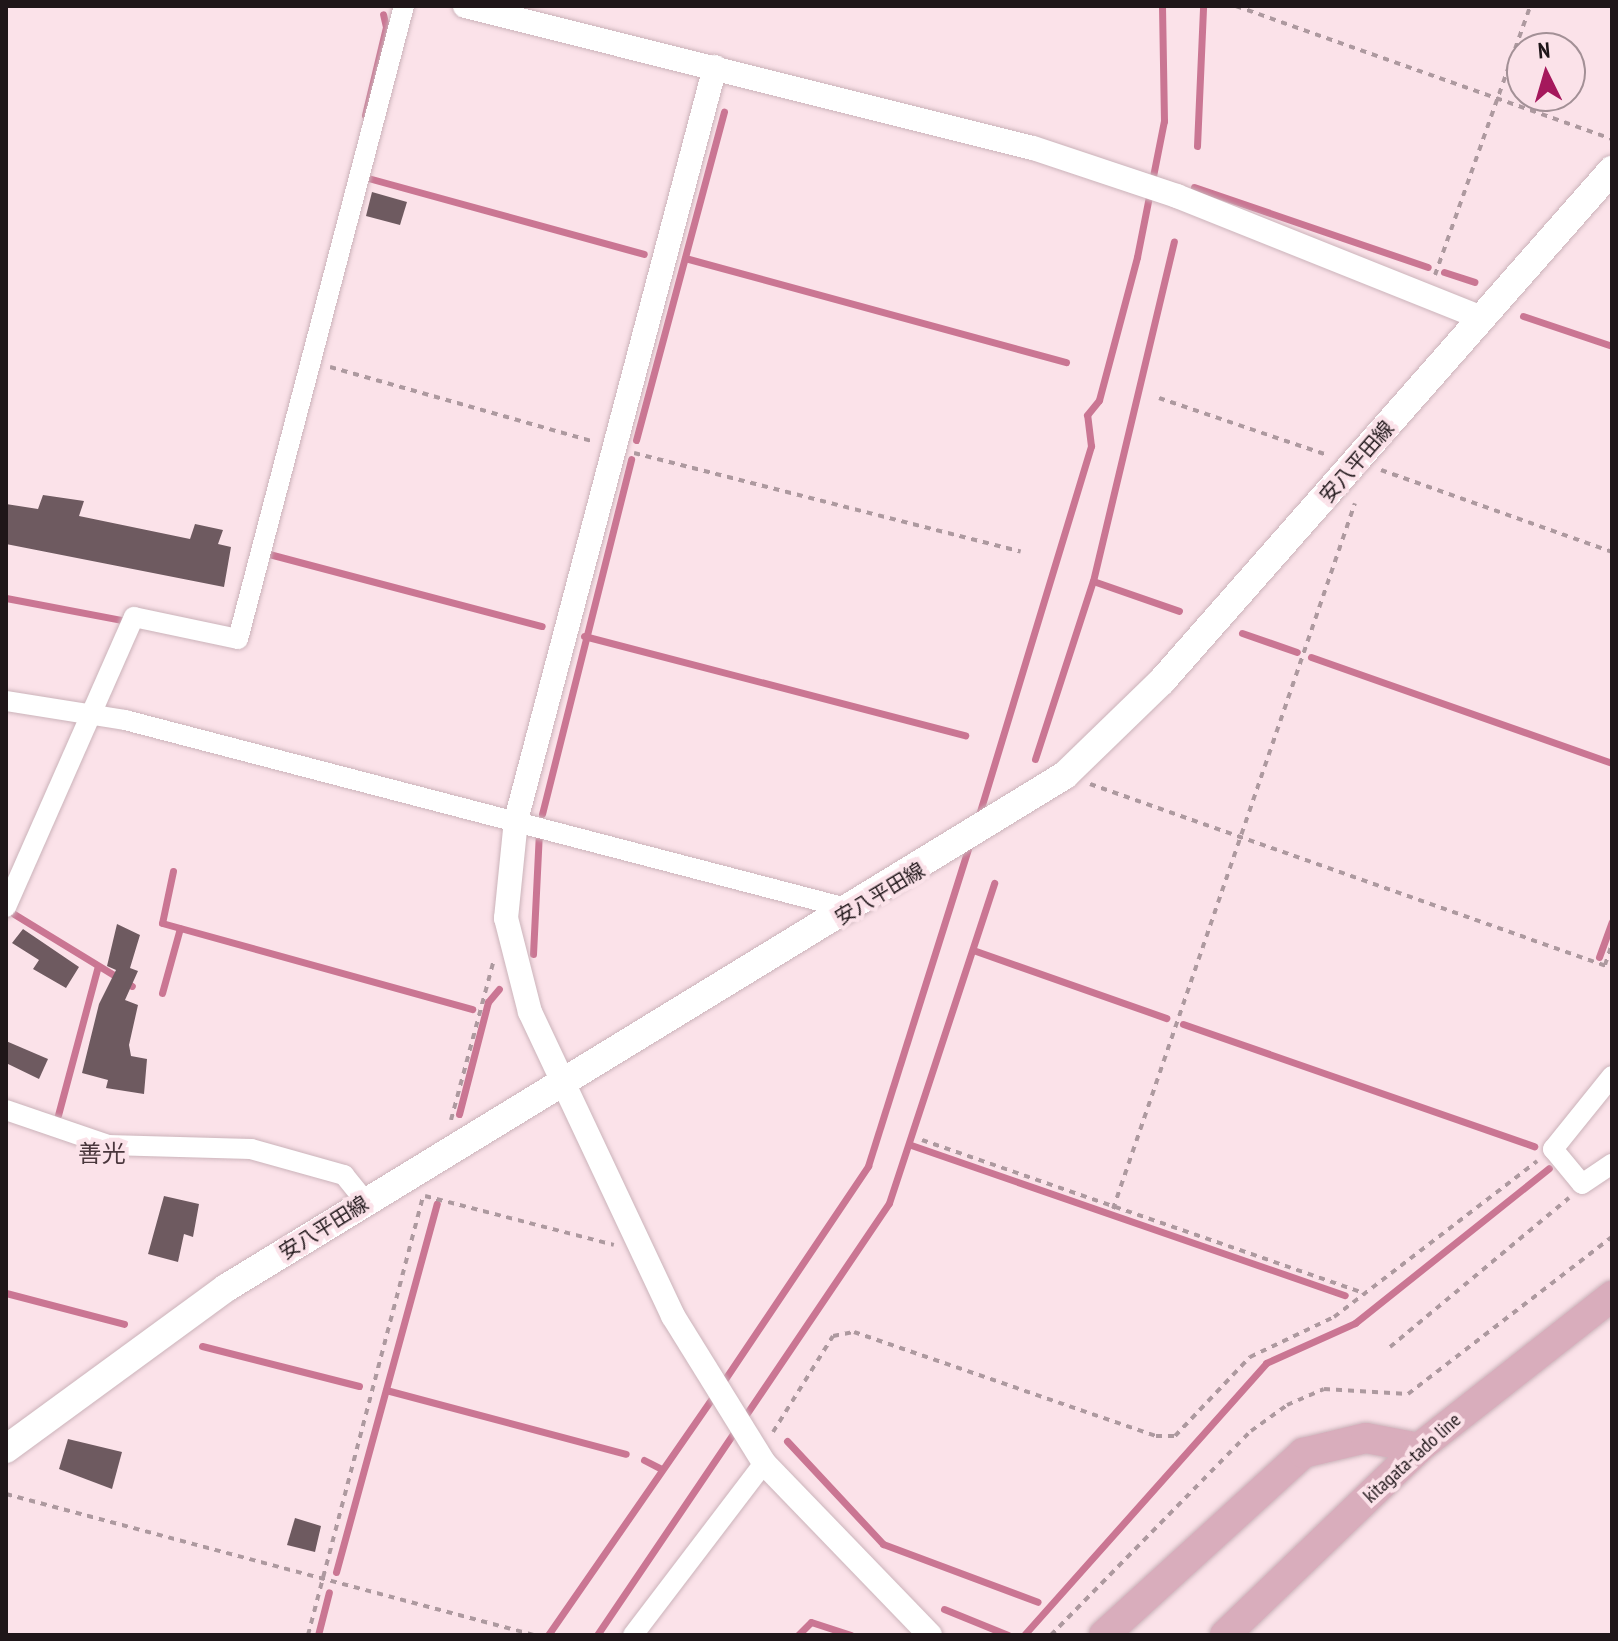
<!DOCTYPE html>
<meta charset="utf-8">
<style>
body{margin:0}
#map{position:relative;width:1618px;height:1641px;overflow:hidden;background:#fbe2e9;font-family:"PT Sans Narrow","Noto Sans JP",sans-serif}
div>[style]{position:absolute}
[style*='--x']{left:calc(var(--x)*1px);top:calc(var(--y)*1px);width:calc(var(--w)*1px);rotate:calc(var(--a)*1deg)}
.stream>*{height:7px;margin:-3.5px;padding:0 3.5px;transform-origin:3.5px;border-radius:3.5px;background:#ca7693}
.building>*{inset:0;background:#6e5a60}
.path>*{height:4px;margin-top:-2px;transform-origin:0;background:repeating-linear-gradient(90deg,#ad999f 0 6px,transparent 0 12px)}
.roads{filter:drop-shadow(0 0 2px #cbb3ba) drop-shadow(0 0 2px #cbb3ba)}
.minor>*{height:20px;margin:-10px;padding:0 10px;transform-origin:10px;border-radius:10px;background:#fff}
.tertiary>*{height:24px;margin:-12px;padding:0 12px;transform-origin:12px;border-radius:12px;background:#fff}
.secondary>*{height:28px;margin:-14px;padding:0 14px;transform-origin:14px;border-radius:14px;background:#fff}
.primary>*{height:30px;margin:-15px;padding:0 15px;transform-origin:15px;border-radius:15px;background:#d9adbc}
span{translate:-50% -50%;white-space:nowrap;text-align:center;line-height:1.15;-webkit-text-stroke:8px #fbe2e9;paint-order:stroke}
.street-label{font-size:20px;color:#1f1619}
.quarter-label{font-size:24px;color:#4a373d}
.frame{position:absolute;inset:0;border:8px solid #1f1619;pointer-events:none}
.north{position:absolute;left:1506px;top:32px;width:80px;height:80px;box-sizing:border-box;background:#fbe2e9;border:2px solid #a39096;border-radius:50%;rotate:355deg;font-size:22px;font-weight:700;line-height:32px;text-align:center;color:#1f1619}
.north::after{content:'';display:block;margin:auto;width:28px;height:36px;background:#a5185c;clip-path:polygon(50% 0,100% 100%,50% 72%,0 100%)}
</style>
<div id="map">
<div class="stream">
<div style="--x:365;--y:115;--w:90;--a:-76.6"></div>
<div style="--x:386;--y:27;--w:13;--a:-103"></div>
<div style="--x:1197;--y:146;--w:140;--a:-87.5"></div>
<div style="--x:368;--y:178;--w:286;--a:15.4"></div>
<div style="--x:1194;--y:187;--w:247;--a:18.9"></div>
<div style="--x:685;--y:258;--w:395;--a:15.3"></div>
<div style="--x:1444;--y:272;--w:32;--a:18"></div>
<div style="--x:1523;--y:316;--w:94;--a:18.6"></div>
<div style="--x:636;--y:440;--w:340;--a:-75"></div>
<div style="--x:269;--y:554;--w:282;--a:14.8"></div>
<div style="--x:1093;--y:581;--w:91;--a:19.2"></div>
<div style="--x:6;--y:598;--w:117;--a:10.8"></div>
<div style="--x:1242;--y:633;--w:58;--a:19.1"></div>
<div style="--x:584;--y:636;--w:394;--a:14.6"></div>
<div style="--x:1311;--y:657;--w:319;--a:19.4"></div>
<div style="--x:1035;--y:759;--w:187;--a:-72"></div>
<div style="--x:1093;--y:581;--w:349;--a:-76.6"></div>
<div style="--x:542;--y:814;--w:366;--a:-75.9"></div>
<div style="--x:978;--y:818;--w:389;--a:-73.1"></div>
<div style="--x:1091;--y:446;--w:31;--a:-97"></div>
<div style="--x:1087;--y:415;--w:19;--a:-51"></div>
<div style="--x:1099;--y:400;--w:148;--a:-75.1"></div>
<div style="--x:1137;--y:257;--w:139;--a:-78.8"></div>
<div style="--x:1164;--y:121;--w:115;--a:-91"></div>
<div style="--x:173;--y:871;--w:53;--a:101.9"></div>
<div style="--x:162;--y:923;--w:322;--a:15.5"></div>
<div style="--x:14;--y:914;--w:138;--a:31.4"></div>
<div style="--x:973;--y:950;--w:205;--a:19.4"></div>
<div style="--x:533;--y:954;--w:121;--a:-87.2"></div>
<div style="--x:1599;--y:957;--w:37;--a:-70"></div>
<div style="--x:162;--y:993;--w:67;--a:-74.5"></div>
<div style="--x:1183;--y:1024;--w:372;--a:19.2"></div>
<div style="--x:459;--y:1114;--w:116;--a:-75.5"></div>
<div style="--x:488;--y:1002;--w:17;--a:-50"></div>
<div style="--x:58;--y:1115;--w:154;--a:-75"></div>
<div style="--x:911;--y:1145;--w:459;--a:19.1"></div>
<div style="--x:6;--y:1293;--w:122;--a:14.7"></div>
<div style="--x:202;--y:1346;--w:162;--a:14.3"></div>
<div style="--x:721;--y:1385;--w:264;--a:-56.1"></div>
<div style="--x:868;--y:1166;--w:337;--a:-72.5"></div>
<div style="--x:386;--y:1390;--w:248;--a:14.9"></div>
<div style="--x:787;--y:1441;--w:141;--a:47"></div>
<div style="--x:883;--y:1544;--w:165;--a:20.5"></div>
<div style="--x:644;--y:1460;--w:20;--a:27"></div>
<div style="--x:336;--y:1572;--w:382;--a:-74.7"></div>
<div style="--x:944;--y:1609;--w:69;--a:22.1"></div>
<div style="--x:318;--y:1635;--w:44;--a:-75.7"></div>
<div style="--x:548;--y:1635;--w:292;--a:-55.3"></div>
<div style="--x:597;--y:1635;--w:521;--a:-55.94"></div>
<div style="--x:889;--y:1203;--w:337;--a:-71.8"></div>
<div style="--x:798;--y:1635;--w:18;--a:-45"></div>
<div style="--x:811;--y:1622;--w:42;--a:18"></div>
<div style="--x:1024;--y:1635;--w:364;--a:-48.3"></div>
<div style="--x:1266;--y:1363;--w:98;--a:-24.2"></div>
<div style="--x:1355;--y:1323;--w:248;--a:-38.6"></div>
</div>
<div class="building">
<div style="clip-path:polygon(372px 192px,407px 202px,400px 225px,366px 216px)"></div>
<div style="clip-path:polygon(43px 495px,84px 501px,79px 516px,190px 539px,195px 524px,223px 530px,218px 544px,231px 547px,224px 587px,6px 544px,6px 504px,38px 509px)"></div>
<div style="clip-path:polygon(117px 924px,140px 935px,130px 968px,138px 971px,125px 1000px,138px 1005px,129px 1045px,131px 1056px,147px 1059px,144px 1094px,106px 1088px,108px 1080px,82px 1073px,99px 1004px,116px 970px,107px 966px)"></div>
<div style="clip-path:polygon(23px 929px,79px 967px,66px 988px,33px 969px,39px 960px,12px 943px)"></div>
<div style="clip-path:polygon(6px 1041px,48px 1059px,39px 1079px,6px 1063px)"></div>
<div style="clip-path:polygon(164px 1196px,199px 1204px,193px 1237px,184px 1234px,178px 1262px,148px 1254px)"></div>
<div style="clip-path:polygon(68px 1439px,122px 1452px,112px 1489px,59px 1469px)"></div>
<div style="clip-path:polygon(295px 1518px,321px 1526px,315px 1552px,287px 1545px)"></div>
</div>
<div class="path">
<div style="--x:1236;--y:6;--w:399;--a:19.5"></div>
<div style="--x:1435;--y:275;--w:285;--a:-70.5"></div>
<div style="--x:330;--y:367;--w:275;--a:15.8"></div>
<div style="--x:1159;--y:398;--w:177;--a:18.7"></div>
<div style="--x:634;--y:453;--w:399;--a:14.3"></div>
<div style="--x:1381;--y:470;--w:245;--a:19.5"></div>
<div style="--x:1090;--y:784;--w:553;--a:19.42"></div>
<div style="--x:1605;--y:965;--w:22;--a:-72"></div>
<div style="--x:451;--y:1120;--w:163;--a:-75"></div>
<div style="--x:922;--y:1140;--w:470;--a:19.1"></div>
<div style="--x:425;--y:1196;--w:195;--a:14.5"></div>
<div style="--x:1113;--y:1209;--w:746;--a:-71.08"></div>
<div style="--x:1390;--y:1347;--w:233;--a:-39.8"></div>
<div style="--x:773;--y:1432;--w:113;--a:-58"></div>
<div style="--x:833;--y:1336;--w:21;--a:-11"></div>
<div style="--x:854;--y:1332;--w:319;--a:19"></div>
<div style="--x:1156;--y:1436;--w:19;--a:0"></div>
<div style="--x:1175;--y:1436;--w:109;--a:-46.5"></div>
<div style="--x:1250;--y:1357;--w:93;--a:-25.5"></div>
<div style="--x:1334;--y:1317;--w:256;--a:-37.5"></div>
<div style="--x:6;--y:1494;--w:547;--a:14.95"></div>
<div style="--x:308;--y:1635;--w:454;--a:-75.3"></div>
<div style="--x:1051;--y:1635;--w:286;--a:-45.6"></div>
<div style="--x:1251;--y:1431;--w:44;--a:-35.8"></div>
<div style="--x:1287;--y:1405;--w:40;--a:-23.4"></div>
<div style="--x:1324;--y:1389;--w:84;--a:3.4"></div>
<div style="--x:1408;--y:1394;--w:257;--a:-37.6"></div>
</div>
<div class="roads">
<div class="minor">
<div style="--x:6;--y:701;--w:121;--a:9.1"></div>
<div style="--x:125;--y:720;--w:753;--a:14.61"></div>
<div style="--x:6;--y:907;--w:317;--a:-66.2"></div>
<div style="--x:134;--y:617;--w:106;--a:11.9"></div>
<div style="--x:238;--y:639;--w:654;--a:-75.31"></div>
<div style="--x:1612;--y:1076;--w:94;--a:128.9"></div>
<div style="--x:1553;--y:1149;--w:45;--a:50.4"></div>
<div style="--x:1582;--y:1184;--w:36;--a:-34"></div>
<div style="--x:6;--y:1110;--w:108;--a:18.9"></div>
<div style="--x:108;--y:1145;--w:143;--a:1.6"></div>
<div style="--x:251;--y:1149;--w:97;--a:15.6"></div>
<div style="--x:344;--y:1175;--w:35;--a:51"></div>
<div style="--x:633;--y:1635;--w:216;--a:-52.7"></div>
</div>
<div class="tertiary">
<div style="--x:465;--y:6;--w:585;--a:14.04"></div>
<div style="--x:1033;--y:148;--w:152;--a:18.4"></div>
<div style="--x:1177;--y:196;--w:326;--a:21.8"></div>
<div style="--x:715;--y:67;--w:779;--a:104.8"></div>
<div style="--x:516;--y:820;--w:99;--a:95.8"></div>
<div style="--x:506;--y:918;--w:97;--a:75.7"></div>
<div style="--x:530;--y:1012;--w:336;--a:64.8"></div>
<div style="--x:673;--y:1316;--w:173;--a:58.2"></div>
<div style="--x:764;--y:1463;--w:239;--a:46"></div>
</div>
<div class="secondary">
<div style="--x:6;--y:1449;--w:273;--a:-36.2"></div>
<div style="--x:226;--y:1288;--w:983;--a:-31.44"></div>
<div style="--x:1065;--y:775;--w:135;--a:-44.1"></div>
<div style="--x:1162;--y:681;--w:681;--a:-48.63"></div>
</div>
<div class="primary">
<div style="--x:1104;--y:1635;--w:270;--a:-42.4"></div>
<div style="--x:1303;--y:1453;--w:65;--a:-13.4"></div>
<div style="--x:1366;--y:1438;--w:54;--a:10.7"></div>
<div style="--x:1225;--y:1635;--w:269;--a:-43.9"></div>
<div style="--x:1419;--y:1448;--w:246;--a:-38.2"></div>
</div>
</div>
<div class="street-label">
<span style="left:1357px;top:462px;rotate:-49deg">安八平田線</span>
<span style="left:880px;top:894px;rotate:-31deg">安八平田線</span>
<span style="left:324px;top:1228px;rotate:-32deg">安八平田線</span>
<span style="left:1412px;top:1458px;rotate:-42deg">kitagata-tado line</span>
</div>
<div class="quarter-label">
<span style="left:102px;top:1154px">善光</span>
</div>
<div class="frame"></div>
<div class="north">N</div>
</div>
